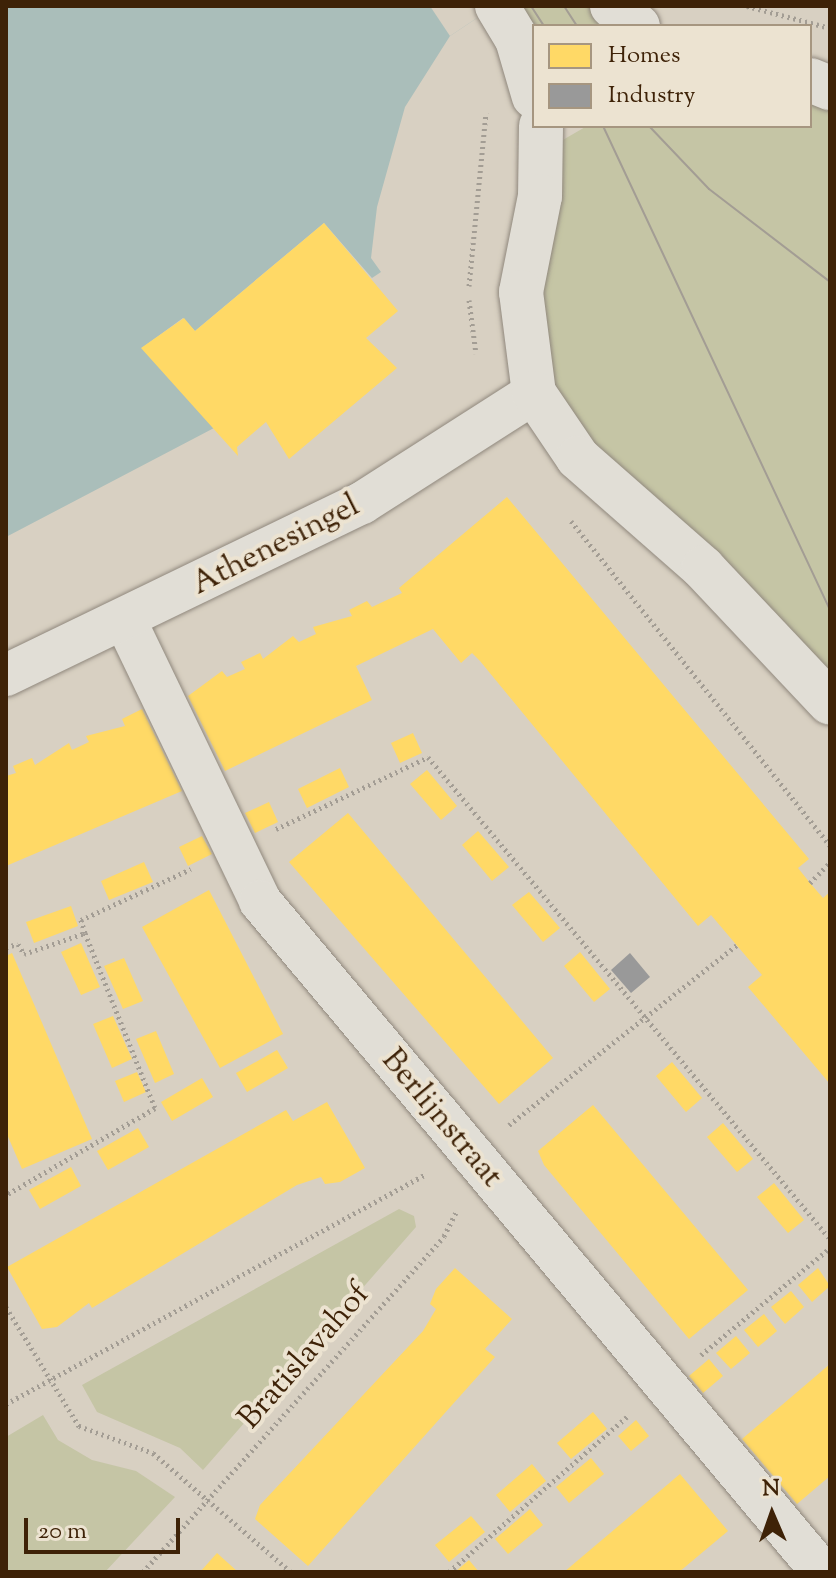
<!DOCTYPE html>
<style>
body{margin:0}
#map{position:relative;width:836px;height:1578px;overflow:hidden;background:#d8d0c2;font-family:"Sorts Mill Goudy",serif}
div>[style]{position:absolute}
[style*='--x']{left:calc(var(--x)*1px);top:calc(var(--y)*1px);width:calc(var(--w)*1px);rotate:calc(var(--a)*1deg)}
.green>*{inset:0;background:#c5c5a5}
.water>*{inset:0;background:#aabeba}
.pier>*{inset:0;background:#d8d0c2}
.homes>*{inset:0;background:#ffd966}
.industry>*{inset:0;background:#999}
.path>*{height:5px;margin-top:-2.5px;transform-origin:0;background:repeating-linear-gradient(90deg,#a39d94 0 2px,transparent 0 6px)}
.roads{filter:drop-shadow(0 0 2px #90887d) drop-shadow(0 0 2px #90887d)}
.street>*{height:42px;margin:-21px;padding:0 21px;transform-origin:21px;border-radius:21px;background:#e1ded6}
.secondary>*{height:44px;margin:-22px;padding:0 22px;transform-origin:22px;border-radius:22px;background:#e1ded6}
.tram>*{height:2px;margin:-1px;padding:0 1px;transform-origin:1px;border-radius:1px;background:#a39d94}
span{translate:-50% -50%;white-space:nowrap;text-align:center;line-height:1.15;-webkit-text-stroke:8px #ece3d1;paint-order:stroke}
.street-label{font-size:32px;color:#3e2207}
.frame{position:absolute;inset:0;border:8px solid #3e2207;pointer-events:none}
.legend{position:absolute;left:532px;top:24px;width:280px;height:104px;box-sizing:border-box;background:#ece3d1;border:2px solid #a69680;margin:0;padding:10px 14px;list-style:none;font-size:24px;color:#3e2207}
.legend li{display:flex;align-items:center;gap:16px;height:40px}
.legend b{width:40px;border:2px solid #a69680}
.north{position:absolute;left:732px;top:1474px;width:80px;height:80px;-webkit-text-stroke:6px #ece3d1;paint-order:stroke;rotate:358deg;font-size:22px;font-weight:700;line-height:32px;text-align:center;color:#3e2207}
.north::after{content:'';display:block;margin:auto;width:28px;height:36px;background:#3e2207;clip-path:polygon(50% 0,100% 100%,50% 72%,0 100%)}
.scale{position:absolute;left:24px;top:1518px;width:156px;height:36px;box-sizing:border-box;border:4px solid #3e2207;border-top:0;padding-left:10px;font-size:24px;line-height:28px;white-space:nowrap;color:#3e2207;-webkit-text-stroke:6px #ece3d1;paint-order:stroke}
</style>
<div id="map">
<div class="green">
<div style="clip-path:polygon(518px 6px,588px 6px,608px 26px,534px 26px)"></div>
<div style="clip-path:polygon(810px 101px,830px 106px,830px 686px,610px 466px,564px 406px,551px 376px,540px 301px,561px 141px,587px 126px,810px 126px)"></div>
<div style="clip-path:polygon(399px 1209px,414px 1216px,416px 1227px,203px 1470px,180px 1448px,97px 1412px,82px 1385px)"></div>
<div style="clip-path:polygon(43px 1415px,58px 1440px,92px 1460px,136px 1471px,175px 1497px,105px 1572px,6px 1572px,6px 1437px)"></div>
</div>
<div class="water">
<div style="clip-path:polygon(6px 6px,495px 6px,450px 36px,405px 107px,377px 207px,371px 258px,381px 272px,372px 278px,324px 223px,195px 331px,183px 318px,142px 348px,214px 428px,6px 537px)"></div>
</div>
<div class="pier">
<div style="clip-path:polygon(430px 6px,495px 6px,450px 36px)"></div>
</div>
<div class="homes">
<div style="clip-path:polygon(324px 223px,398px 311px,366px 338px,397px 368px,289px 459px,266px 422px,237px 447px,238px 456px,141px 348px,184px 318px,195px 331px)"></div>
<div style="clip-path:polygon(507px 497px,809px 859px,798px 868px,810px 883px,823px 898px,830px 892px,830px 1084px,748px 987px,762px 975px,711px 915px,698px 926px,480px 661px,472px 653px,461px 663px,433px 629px,356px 666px,372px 700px,225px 771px,188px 696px,222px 671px,227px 677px,245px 669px,241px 662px,260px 653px,263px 659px,293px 636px,299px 642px,316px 634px,313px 627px,352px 616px,349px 610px,367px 601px,372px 607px,402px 593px,399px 588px)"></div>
<div style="clip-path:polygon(142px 709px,182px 791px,6px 866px,6px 776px,16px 773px,13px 766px,32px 758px,35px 765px,69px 743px,72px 750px,89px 742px,86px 736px,125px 726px,122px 719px)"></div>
<div style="clip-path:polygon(413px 733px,422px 753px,400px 763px,391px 743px)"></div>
<div style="clip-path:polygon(340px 768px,349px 787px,307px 808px,298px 789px)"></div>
<div style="clip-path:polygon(427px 770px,457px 806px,441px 820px,410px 784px)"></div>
<div style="clip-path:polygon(269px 802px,278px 822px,255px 833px,245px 813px)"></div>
<div style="clip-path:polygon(348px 813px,553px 1058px,499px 1104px,289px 862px)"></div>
<div style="clip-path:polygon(478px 831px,509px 867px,492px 881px,462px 845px)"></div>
<div style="clip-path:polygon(202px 836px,212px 854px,188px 866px,179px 847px)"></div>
<div style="clip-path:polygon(144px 862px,153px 882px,109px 900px,101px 881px)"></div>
<div style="clip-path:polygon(209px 890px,283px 1034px,220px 1068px,142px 927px)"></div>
<div style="clip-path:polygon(529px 892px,560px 928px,543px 942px,512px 905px)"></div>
<div style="clip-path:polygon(71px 906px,78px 926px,34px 943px,26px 922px)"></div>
<div style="clip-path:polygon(81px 943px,100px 987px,81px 995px,61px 952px)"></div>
<div style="clip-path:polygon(580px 952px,610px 989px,594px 1002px,564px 966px)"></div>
<div style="clip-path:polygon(12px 953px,92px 1139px,22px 1169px,6px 1132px,6px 956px)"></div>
<div style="clip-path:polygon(124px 958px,143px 1001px,123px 1009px,104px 966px)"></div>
<div style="clip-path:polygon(113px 1016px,132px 1059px,112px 1068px,93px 1024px)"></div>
<div style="clip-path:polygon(156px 1031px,174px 1074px,155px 1083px,136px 1039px)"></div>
<div style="clip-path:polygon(277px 1050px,288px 1068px,247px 1092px,236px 1073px)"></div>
<div style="clip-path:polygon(672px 1062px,702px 1098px,686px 1112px,656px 1076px)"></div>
<div style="clip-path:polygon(137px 1072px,146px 1092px,124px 1102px,115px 1081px)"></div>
<div style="clip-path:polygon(202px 1078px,213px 1097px,172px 1121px,161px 1102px)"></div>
<div style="clip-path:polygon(327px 1102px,365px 1168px,340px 1182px,325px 1184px,321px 1177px,297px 1185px,92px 1308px,89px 1303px,57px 1327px,42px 1329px,7px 1267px,286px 1110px,293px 1121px)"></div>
<div style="clip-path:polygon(593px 1105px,748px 1290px,689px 1339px,544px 1165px,538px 1151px)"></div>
<div style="clip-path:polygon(723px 1123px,753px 1159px,737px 1172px,707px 1137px)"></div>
<div style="clip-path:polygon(138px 1128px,149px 1147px,108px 1170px,97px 1151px)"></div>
<div style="clip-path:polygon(71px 1167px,81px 1186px,40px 1209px,29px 1190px)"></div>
<div style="clip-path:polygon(774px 1183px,804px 1220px,788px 1233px,757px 1197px)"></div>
<div style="clip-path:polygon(455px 1268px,512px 1319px,485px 1349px,495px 1357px,308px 1566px,255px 1519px,260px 1505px,423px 1331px,436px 1309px,430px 1304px,436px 1289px)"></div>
<div style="clip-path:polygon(818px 1268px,830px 1286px,812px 1302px,798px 1285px)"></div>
<div style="clip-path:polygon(791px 1291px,804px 1307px,785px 1324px,771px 1307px)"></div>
<div style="clip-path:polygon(764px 1314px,777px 1331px,758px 1347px,744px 1330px)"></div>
<div style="clip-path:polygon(736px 1336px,750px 1353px,731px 1369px,716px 1353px)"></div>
<div style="clip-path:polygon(709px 1359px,723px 1376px,703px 1393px,689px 1376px)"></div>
<div style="clip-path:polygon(830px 1364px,830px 1476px,797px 1504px,742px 1439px)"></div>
<div style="clip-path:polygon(593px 1412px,607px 1429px,571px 1459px,557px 1443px)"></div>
<div style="clip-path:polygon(636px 1420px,649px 1436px,631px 1451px,618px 1436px)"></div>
<div style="clip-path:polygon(591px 1458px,604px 1474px,569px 1503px,556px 1487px)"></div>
<div style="clip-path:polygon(532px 1464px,546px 1481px,510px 1512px,496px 1495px)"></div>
<div style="clip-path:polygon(680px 1474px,728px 1531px,679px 1572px,564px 1572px)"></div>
<div style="clip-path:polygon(530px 1509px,543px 1525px,508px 1554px,495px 1539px)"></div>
<div style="clip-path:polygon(471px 1516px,485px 1532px,449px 1562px,435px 1545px)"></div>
<div style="clip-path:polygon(217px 1553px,238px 1572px,200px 1572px)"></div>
<div style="clip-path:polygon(469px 1560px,479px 1572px,455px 1572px)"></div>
</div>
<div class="industry">
<div style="clip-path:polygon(630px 953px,650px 977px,631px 993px,611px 970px)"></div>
</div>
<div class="path">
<div style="--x:747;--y:6;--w:86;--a:14.8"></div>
<div style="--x:469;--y:286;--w:174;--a:-84.4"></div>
<div style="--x:469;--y:300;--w:54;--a:82.6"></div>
<div style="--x:571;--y:521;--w:415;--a:51.4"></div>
<div style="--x:276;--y:829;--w:168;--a:-25.3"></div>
<div style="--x:428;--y:757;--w:628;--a:50.17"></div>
<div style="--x:810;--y:883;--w:29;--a:-46"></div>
<div style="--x:85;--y:933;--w:14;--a:-107"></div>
<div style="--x:81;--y:920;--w:121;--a:-24.9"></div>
<div style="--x:6;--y:947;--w:12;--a:-14"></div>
<div style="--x:18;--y:944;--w:12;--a:59"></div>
<div style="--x:24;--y:954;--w:65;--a:-19"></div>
<div style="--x:85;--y:933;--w:188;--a:68.2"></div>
<div style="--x:155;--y:1108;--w:173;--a:149.7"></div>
<div style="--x:509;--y:1125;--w:290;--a:-38.3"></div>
<div style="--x:6;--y:1307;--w:140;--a:58.5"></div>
<div style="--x:79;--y:1426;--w:79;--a:20"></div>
<div style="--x:153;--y:1453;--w:182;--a:40.8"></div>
<div style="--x:701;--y:1355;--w:168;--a:-39.7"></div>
<div style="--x:6;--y:1404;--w:479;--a:-28.7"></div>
<div style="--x:143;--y:1572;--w:451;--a:-48.1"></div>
<div style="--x:444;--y:1236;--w:29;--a:-63"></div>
<div style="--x:449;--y:1572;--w:239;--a:-41.1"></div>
</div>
<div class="roads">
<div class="street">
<div style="--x:126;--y:622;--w:310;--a:64.3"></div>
<div style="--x:260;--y:901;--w:875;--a:50.05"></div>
<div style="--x:6;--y:675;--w:395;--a:-25.8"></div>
<div style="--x:362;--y:503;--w:204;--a:-32.6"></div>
</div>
<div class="secondary">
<div style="--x:497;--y:6;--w:39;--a:59"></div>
<div style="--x:517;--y:39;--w:60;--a:73.7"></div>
<div style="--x:612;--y:6;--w:33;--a:38"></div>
<div style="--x:810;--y:80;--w:22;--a:22"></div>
<div style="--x:541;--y:126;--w:70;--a:90.8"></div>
<div style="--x:540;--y:196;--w:98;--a:101.2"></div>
<div style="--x:521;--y:292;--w:102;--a:82.7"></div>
<div style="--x:534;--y:393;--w:78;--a:55.9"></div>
<div style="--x:578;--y:458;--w:167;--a:41.3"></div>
<div style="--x:703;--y:568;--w:185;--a:46.7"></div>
</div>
</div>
<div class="tram">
<div style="--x:531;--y:6;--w:24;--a:57"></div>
<div style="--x:564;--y:6;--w:24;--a:57"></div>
<div style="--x:603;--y:126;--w:535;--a:64.87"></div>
<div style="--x:649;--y:126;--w:87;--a:46.4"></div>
<div style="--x:709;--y:189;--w:153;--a:37.5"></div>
</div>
<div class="street-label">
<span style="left:276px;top:546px;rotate:-27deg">Athenesingel</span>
<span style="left:441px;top:1119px;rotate:50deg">Berlijnstraat</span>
<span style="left:305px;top:1357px;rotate:-49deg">Bratislavahof</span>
</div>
<div class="frame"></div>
<ul class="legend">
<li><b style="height:22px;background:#ffd966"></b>Homes</li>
<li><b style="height:22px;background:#999"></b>Industry</li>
</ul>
<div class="north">N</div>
<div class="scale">20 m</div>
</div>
